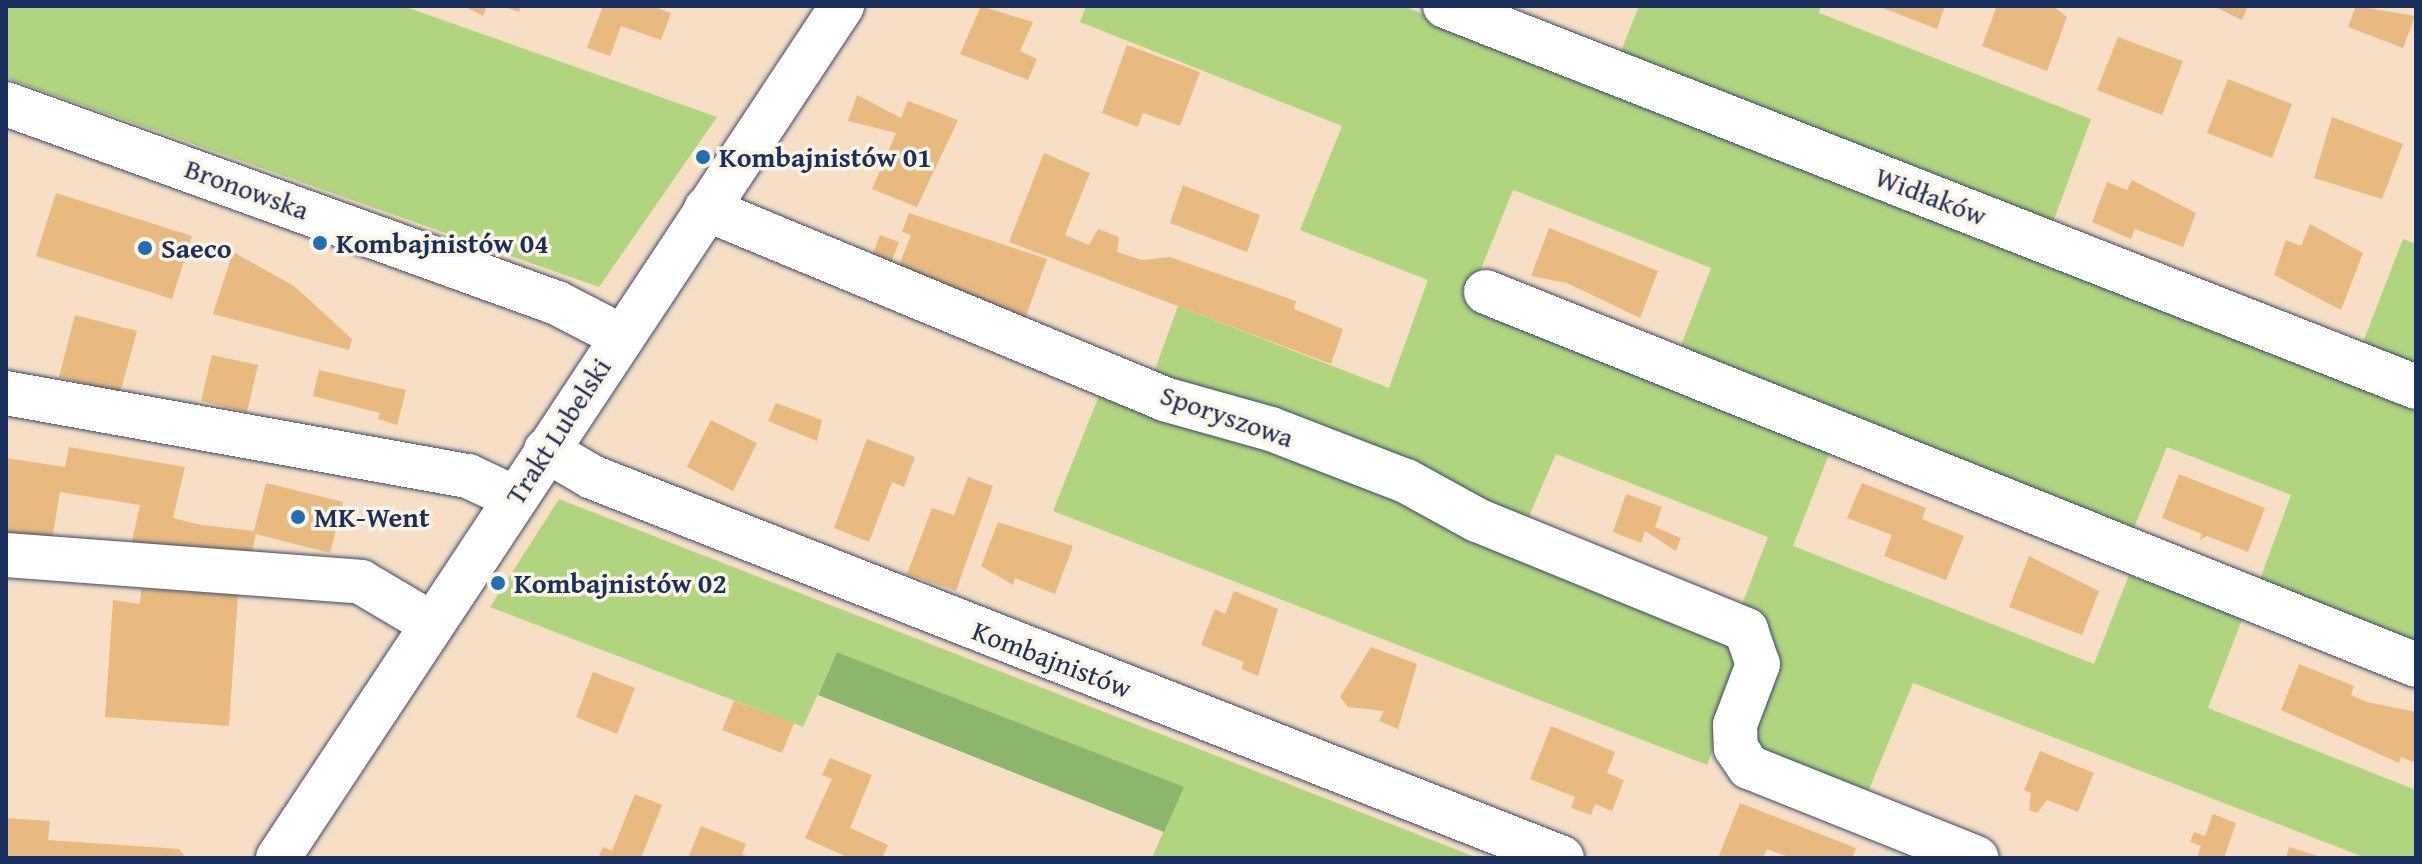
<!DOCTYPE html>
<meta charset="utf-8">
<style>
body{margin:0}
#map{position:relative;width:2422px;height:864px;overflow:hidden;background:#f6dfc4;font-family:"Gentium Book Plus",serif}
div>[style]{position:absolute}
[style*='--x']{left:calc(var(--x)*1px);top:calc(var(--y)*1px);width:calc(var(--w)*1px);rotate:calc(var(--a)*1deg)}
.green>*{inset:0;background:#b1d57e}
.forest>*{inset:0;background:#8cb66d}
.building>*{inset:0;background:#e9ba80}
.roads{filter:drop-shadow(0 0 2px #3c496d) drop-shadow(0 0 2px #3c496d)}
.minor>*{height:44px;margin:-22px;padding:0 22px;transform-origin:22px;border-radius:22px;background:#fff}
.dots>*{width:22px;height:22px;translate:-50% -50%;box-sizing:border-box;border:4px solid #fcf5e5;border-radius:50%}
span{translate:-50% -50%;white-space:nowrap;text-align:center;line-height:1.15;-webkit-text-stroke:7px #fcf5e5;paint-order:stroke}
.poi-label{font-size:28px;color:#1b2f5e;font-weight:700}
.left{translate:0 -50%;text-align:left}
.street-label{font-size:28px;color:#1b2f5e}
.frame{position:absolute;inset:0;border:8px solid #1b2f5e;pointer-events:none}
</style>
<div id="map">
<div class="green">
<div style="clip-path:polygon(6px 6px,403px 6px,717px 117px,599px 287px,6px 78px)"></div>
<div style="clip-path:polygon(1086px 6px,1403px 6px,2416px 399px,2416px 646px,2258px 585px,2291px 495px,2167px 447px,2131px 535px,1677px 356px,1711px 268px,1513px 190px,1470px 296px,1835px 439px,1793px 546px,2094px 664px,2129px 575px,2243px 617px,2208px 708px,2416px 790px,2416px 858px,2366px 858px,1913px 683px,1863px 804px,1752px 752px,1738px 615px,1768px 537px,1556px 454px,1522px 532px,1153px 375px,1178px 306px,1389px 388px,1428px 280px,1300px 230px,1342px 126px,1080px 22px)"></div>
<div style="clip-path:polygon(1639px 6px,1821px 6px,1819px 13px,2091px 119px,2049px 233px,1616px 64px)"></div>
<div style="clip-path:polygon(2403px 239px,2416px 244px,2416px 378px,2358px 355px)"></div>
<div style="clip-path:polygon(1105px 381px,1735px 634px,1748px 659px,1707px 765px,1053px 511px)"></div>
<div style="clip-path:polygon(559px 499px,1478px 858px,1152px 858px,1183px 787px,837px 652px,803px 727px,490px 607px)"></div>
</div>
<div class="forest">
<div style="clip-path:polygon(837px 652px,1184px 787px,1164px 832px,818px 695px)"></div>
</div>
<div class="building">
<div style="clip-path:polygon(464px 6px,487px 6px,483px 16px)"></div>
<div style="clip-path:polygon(501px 6px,521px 6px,519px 12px)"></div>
<div style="clip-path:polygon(603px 6px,652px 6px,671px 13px,661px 40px,621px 26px,610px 56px,587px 48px)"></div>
<div style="clip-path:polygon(981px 6px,1033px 22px,1020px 51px,1037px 59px,1028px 80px,960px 54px)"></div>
<div style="clip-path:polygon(1878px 6px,1945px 6px,1937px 29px)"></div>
<div style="clip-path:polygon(1997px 6px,2053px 6px,2067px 17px,2047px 71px,1982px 46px)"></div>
<div style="clip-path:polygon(2213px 6px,2248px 6px,2242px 20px)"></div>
<div style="clip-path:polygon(2356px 6px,2415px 16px,2403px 48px,2348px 27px)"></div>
<div style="clip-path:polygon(2118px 37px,2183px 61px,2162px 115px,2097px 90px)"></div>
<div style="clip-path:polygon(1127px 45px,1200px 72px,1180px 126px,1143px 113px,1138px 127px,1102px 113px)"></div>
<div style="clip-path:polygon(2228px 79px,2292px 104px,2272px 158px,2207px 133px)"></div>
<div style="clip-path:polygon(857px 95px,901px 118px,908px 101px,958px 120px,917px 207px,872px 189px,896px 133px,848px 121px)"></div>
<div style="clip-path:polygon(2332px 117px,2403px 144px,2382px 199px,2314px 178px)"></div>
<div style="clip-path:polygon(1044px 153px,1090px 173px,1065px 235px,1089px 245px,1098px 229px,1119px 237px,1117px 252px,1142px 260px,1170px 257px,1296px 301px,1294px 309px,1343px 329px,1331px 364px,1009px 242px)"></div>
<div style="clip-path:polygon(2132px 180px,2196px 213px,2183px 247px,2135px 229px,2131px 239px,2092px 222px,2107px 182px,2127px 190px)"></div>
<div style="clip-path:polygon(1183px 185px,1260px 215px,1247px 252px,1170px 223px)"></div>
<div style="clip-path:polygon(56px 193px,192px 236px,172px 299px,36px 256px)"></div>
<div style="clip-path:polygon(909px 213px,1047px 259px,1023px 324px,898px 268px,911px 235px,902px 232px)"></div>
<div style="clip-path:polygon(2310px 224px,2363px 253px,2341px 310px,2274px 275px,2286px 240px,2301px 246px)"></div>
<div style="clip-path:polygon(1549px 228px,1658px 271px,1640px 318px,1567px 283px,1531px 276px)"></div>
<div style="clip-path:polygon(880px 235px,899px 242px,888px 271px,869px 264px)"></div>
<div style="clip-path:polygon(233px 252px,294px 286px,352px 339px,349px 350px,213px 314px)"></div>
<div style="clip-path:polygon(75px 315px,137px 331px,120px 393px,59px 377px)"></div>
<div style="clip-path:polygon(212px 355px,258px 365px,247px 412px,201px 401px)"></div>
<div style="clip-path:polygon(319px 370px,406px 390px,397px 425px,378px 419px,380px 413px,313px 396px)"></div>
<div style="clip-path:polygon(776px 403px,822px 420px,817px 441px,768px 421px)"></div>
<div style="clip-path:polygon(711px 420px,757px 443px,733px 491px,687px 467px)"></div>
<div style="clip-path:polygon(867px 439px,915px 457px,904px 487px,892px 482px,869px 542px,834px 528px)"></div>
<div style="clip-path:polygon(69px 447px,185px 467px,173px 518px,201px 525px,254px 531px,266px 483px,343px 502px,330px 553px,256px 534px,251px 555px,131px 545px,140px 505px,60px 492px,52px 539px,6px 535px,6px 458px,65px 467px)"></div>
<div style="clip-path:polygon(2179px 474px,2265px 508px,2248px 552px,2207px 536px,2200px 540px,2202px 534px,2162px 518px)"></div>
<div style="clip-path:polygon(968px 477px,993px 486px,956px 591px,907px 574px,932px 508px,954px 515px)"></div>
<div style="clip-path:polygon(1862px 483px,1926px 508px,1922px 519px,1964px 536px,1946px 580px,1884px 556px,1892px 535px,1847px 518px)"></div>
<div style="clip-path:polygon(1626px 494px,1662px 507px,1655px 527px,1681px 538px,1676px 551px,1645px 531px,1641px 543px,1613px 532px)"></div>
<div style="clip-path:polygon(998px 522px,1073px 546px,1055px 594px,1015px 578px,1013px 585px,981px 566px)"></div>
<div style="clip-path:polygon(2029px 556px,2099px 591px,2082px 635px,2009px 607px)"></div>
<div style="clip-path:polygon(141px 589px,238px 595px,229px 726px,105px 717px,113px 600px,140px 604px)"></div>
<div style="clip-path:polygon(1234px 591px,1278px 609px,1258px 676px,1241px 669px,1244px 662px,1201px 645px,1215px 609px,1225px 614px)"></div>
<div style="clip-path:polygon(1371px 647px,1417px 664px,1398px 729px,1379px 721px,1384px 711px,1348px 707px,1340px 697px)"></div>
<div style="clip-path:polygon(2299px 664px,2354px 686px,2351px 695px,2367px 702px,2416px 712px,2416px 763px,2401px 757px,2399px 763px,2281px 710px)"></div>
<div style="clip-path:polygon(593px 672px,635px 688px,617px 734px,576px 717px)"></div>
<div style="clip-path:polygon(734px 701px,794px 723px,782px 753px,722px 730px)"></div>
<div style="clip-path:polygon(1551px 726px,1615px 752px,1607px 773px,1624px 780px,1612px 811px,1595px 804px,1591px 815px,1571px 808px,1575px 797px,1530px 779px)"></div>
<div style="clip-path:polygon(2040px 751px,2094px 773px,2078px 812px,2047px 800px,2037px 813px,2029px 810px,2031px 793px,2024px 790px)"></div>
<div style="clip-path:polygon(830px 758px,872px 775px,850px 828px,888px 845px,882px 858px,849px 858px,805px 838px,832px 779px,822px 775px)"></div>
<div style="clip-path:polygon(635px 794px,662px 805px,641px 858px,598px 858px,603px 847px,612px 851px)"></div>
<div style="clip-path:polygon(1740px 803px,1856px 848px,1852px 858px,1791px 858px,1767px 849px,1763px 858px,1718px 858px)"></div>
<div style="clip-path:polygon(2213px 814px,2236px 823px,2224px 858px,2197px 858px,2201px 846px,2190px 842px,2194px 832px,2205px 836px)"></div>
<div style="clip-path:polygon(6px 818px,50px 821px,48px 840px,179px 849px,186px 858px,6px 858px)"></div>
<div style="clip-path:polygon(701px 826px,746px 844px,742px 854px,750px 858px,688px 858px)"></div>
<div style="clip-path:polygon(2289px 847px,2321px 857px,2321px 858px,2286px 858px)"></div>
</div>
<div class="roads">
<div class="minor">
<div style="--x:1445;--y:6;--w:1043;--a:21.42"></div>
<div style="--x:6;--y:104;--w:586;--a:19.86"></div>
<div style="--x:557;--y:303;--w:70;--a:27.3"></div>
<div style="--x:706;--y:209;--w:496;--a:22.5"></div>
<div style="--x:1164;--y:399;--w:111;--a:15.7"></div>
<div style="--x:1271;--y:429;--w:145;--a:21.1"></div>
<div style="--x:1406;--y:481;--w:81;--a:28.8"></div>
<div style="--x:1477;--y:520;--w:291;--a:22.2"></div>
<div style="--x:1746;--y:630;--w:36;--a:71"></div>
<div style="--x:1758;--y:664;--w:65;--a:110.7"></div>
<div style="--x:1735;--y:725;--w:23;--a:88"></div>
<div style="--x:1736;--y:748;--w:23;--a:56"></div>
<div style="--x:1749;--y:767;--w:245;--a:21.8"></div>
<div style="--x:1486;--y:292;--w:1002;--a:21.85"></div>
<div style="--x:6;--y:393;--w:469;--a:10.2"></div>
<div style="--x:468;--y:476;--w:52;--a:25.1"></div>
<div style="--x:546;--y:450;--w:53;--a:30.4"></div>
<div style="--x:592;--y:477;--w:1042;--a:21.44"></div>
<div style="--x:6;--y:555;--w:356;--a:4.3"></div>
<div style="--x:361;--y:582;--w:82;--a:30.6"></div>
<div style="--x:278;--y:858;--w:1022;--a:-56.5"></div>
</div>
</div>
<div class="dots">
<div style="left:703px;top:157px;background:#1f6fb2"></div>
<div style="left:320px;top:243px;background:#1f6fb2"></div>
<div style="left:145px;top:248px;background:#1f6fb2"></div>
<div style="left:298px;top:517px;background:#1f6fb2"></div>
<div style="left:498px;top:583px;background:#1f6fb2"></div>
</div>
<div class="poi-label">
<span class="left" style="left:719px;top:157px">Kombajnistów 01</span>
<span class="left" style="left:336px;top:243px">Kombajnistów 04</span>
<span class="left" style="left:161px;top:248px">Saeco</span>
<span class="left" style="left:314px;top:517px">MK-Went</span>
<span class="left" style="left:514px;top:583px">Kombajnistów 02</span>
</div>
<div class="street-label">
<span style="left:247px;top:189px;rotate:20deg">Bronowska</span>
<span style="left:1931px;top:196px;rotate:21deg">Widłaków</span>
<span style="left:1227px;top:416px;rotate:19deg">Sporyszowa</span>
<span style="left:558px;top:431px;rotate:-57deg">Trakt Lubelski</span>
<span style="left:1052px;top:659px;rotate:21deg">Kombajnistów</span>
</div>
<div class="frame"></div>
</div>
